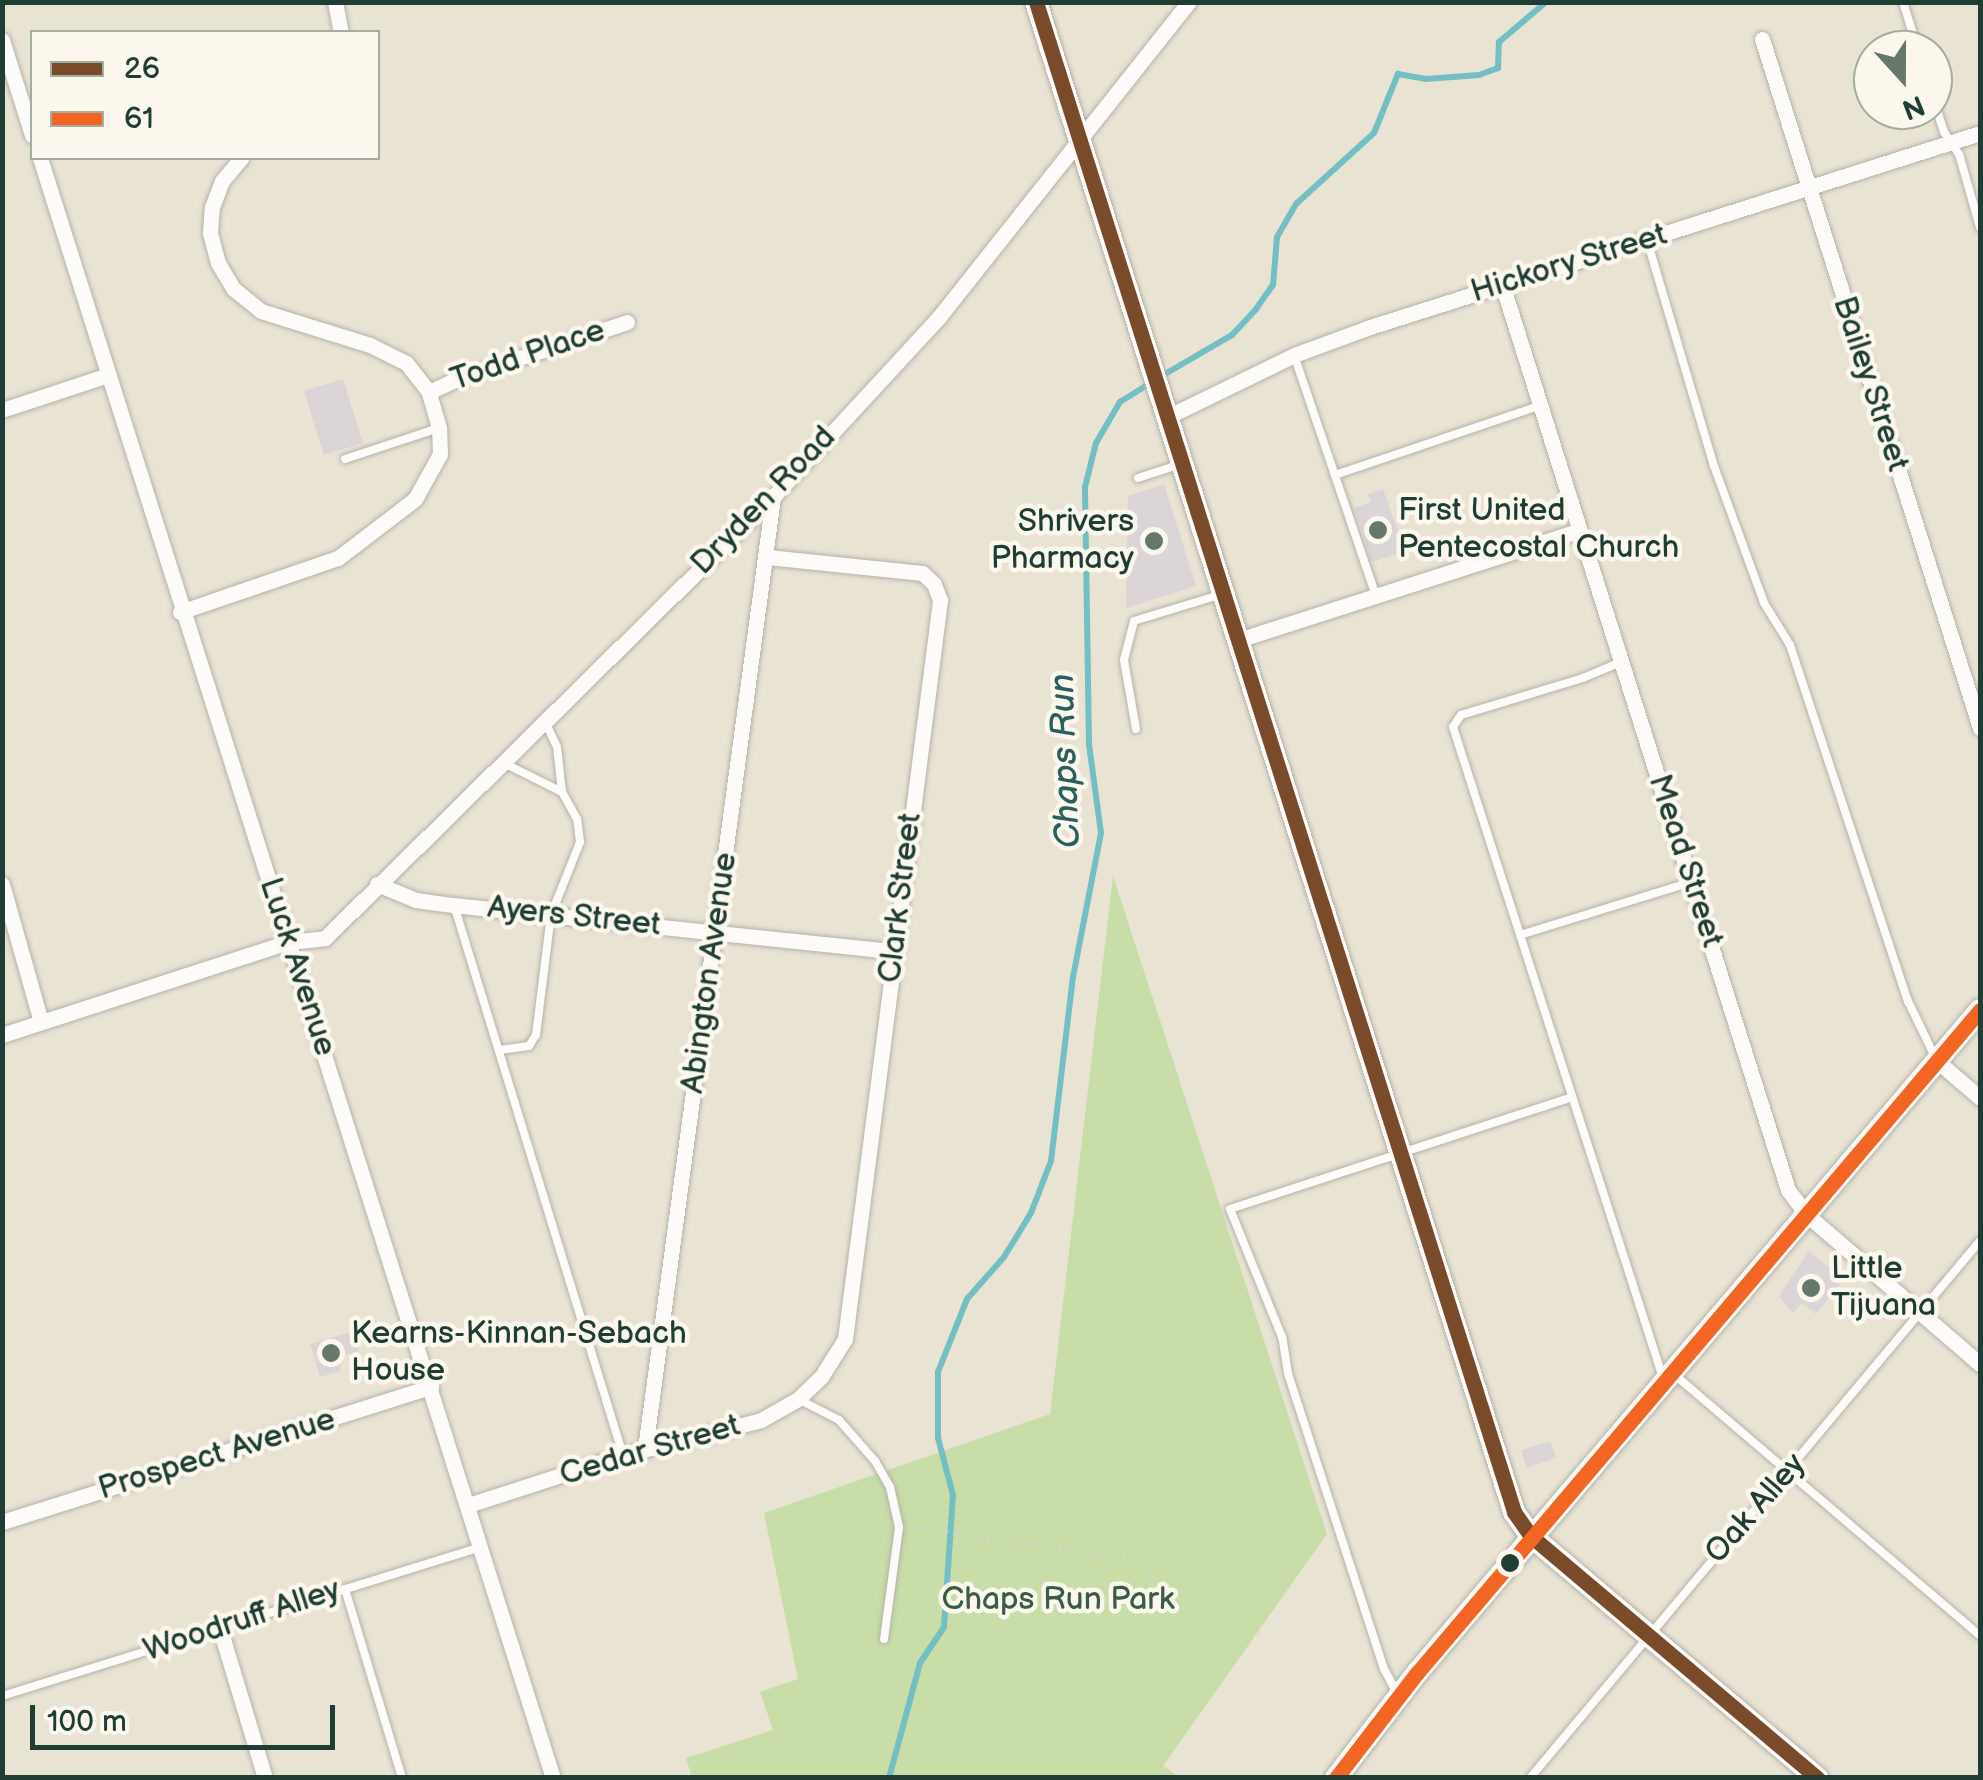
<!DOCTYPE html>
<style>
body{margin:0}
#map{position:relative;width:1983px;height:1780px;overflow:hidden;background:#e9e3d4;font-family:"Balsamiq Sans",sans-serif}
div>[style]{position:absolute}
[style*='--x']{left:calc(var(--x)*1px);top:calc(var(--y)*1px);width:calc(var(--w)*1px);rotate:calc(var(--a)*1deg)}
.green>*{inset:0;background:#c8dda8}
.stream>*{height:6px;margin:-3px;padding:0 3px;transform-origin:3px;border-radius:3px;background:#73bfc3}
.building>*{inset:0;background:#dbd5d7}
.path>*{height:4px;margin-top:-2px;transform-origin:0;background:repeating-linear-gradient(90deg,#d3d4cf 0 2.5px,transparent 0 10.5px)}
.roads{filter:drop-shadow(0 0 2px #b4b3a9) drop-shadow(0 0 2px #b4b3a9)}
.lane>*{height:8px;margin:-4px;padding:0 4px;transform-origin:4px;border-radius:4px;background:#fcfbf9}
.street>*{height:15px;margin:-7.5px;padding:0 7.5px;transform-origin:7.5px;border-radius:7.5px;background:#fcfbf9}
.secondary>*{height:22px;margin:-11px;padding:0 11px;transform-origin:11px;border-radius:11px;background:#fcfbf9}
.bus-1>*{height:15px;margin:-7.5px;padding:0 7.5px;transform-origin:7.5px;border-radius:7.5px;background:#7a4b2a}
.bus-2>*{height:15px;margin:-7.5px;padding:0 7.5px;transform-origin:7.5px;border-radius:7.5px;background:#f26522}
.dots>*{width:28px;height:28px;translate:-50% -50%;box-sizing:border-box;border:5px solid #fbf7ec;border-radius:50%}
span{translate:-50% -50%;white-space:nowrap;text-align:center;line-height:1.15;-webkit-text-stroke:9px #fbf7ec;paint-order:stroke}
.street-label{font-size:32px;color:#1f3d34}
.poi-label{font-size:32px;color:#1f3d34}
.left{translate:0 -50%;text-align:left}
.right{translate:-100% -50%;text-align:right}
.park-label{font-size:32px;color:#3b5c44}
.water-label{font-size:35px;color:#295f5d;font-style:italic}
.frame{position:absolute;inset:0;border:5px solid #1f3d34;pointer-events:none}
.legend{position:absolute;left:30px;top:30px;width:350px;height:130px;box-sizing:border-box;background:#fbf7ec;border:2px solid #a3ada2;margin:0;padding:12px 18px;list-style:none;font-size:30px;color:#1f3d34}
.legend li{display:flex;align-items:center;gap:20px;height:50px}
.legend b{width:50px;border:2px solid #a3ada2}
.north{position:absolute;left:1853px;top:30px;width:100px;height:100px;box-sizing:border-box;background:#fbf7ec;border:2px solid #a3ada2;border-radius:50%;rotate:159deg;font-size:28px;font-weight:700;line-height:40px;text-align:center;color:#1f3d34}
.north::after{content:'';display:block;margin:auto;width:35px;height:45px;background:#66776c;clip-path:polygon(50% 0,100% 100%,50% 72%,0 100%)}
.scale{position:absolute;left:30px;top:1705px;width:305px;height:45px;box-sizing:border-box;border:5px solid #1f3d34;border-top:0;padding-left:12px;font-size:30px;line-height:35px;white-space:nowrap;color:#1f3d34;-webkit-text-stroke:8px #fbf7ec;paint-order:stroke}
</style>
<div id="map">
<div class="green">
<div style="clip-path:polygon(1113px 876px,1327px 1534px,1163px 1766px,1180px 1777px,692px 1778px,686px 1758px,773px 1730px,760px 1692px,798px 1679px,764px 1513px,1050px 1414px)"></div>
</div>
<div class="stream">
<div style="--x:1160;--y:377;--w:83;--a:-30.3"></div>
<div style="--x:1232;--y:335;--w:35;--a:-47"></div>
<div style="--x:1256;--y:309;--w:29;--a:-55"></div>
<div style="--x:1273;--y:285;--w:48;--a:-85.2"></div>
<div style="--x:1277;--y:237;--w:39;--a:-60"></div>
<div style="--x:1297;--y:203;--w:104;--a:-42.3"></div>
<div style="--x:1374;--y:133;--w:64;--a:-67.9"></div>
<div style="--x:1398;--y:74;--w:28;--a:10"></div>
<div style="--x:1426;--y:79;--w:53;--a:-4.3"></div>
<div style="--x:1479;--y:75;--w:20;--a:-20"></div>
<div style="--x:1498;--y:68;--w:26;--a:-88"></div>
<div style="--x:1499;--y:42;--w:62;--a:-40.4"></div>
<div style="--x:889;--y:1778;--w:119;--a:-74.9"></div>
<div style="--x:920;--y:1663;--w:43;--a:-56.3"></div>
<div style="--x:944;--y:1627;--w:132;--a:-86.1"></div>
<div style="--x:953;--y:1495;--w:59;--a:-104.7"></div>
<div style="--x:938;--y:1438;--w:66;--a:-90"></div>
<div style="--x:938;--y:1372;--w:79;--a:-68.3"></div>
<div style="--x:967;--y:1299;--w:56;--a:-48.6"></div>
<div style="--x:1004;--y:1257;--w:52;--a:-58.5"></div>
<div style="--x:1031;--y:1213;--w:56;--a:-69"></div>
<div style="--x:1051;--y:1161;--w:185;--a:-83.2"></div>
<div style="--x:1073;--y:977;--w:147;--a:-79"></div>
<div style="--x:1101;--y:833;--w:90;--a:-97.7"></div>
<div style="--x:1089;--y:744;--w:257;--a:-90.9"></div>
<div style="--x:1085;--y:487;--w:45;--a:-76"></div>
<div style="--x:1096;--y:443;--w:48;--a:-59.7"></div>
<div style="--x:1120;--y:402;--w:34;--a:-32"></div>
</div>
<div class="building">
<div style="clip-path:polygon(343px 379px,363px 443px,324px 455px,304px 391px)"></div>
<div style="clip-path:polygon(1164px 484px,1196px 586px,1126px 608px,1128px 496px)"></div>
<div style="clip-path:polygon(1383px 489px,1405px 551px,1372px 562px,1354px 508px,1371px 502px,1368px 494px)"></div>
<div style="clip-path:polygon(1809px 1251px,1844px 1280px,1816px 1314px,1802px 1303px,1793px 1313px,1779px 1296px)"></div>
<div style="clip-path:polygon(353px 1331px,359px 1351px,342px 1356px,340px 1371px,320px 1377px,310px 1344px)"></div>
<div style="clip-path:polygon(1550px 1441px,1556px 1458px,1526px 1468px,1521px 1450px)"></div>
</div>
<div class="path">
<div style="--x:914;--y:1527;--w:240;--a:8.1"></div>
<div style="--x:1152;--y:1561;--w:37;--a:101"></div>
</div>
<div class="roads">
<div class="lane">
<div style="--x:1903;--y:2;--w:50;--a:72.6"></div>
<div style="--x:1933;--y:98;--w:36;--a:72"></div>
<div style="--x:1944;--y:132;--w:27;--a:56"></div>
<div style="--x:1959;--y:154;--w:76;--a:74"></div>
<div style="--x:1647;--y:240;--w:236;--a:73.5"></div>
<div style="--x:1714;--y:466;--w:146;--a:69.9"></div>
<div style="--x:1764;--y:603;--w:49;--a:58.2"></div>
<div style="--x:1790;--y:645;--w:375;--a:71.7"></div>
<div style="--x:1908;--y:1001;--w:64;--a:64.2"></div>
<div style="--x:1294;--y:355;--w:255;--a:71.2"></div>
<div style="--x:345;--y:459;--w:99;--a:-18.3"></div>
<div style="--x:1335;--y:475;--w:215;--a:-18.7"></div>
<div style="--x:1138;--y:478;--w:42;--a:-18"></div>
<div style="--x:1621;--y:662;--w:41;--a:157.2"></div>
<div style="--x:1583;--y:678;--w:127;--a:163.1"></div>
<div style="--x:1461;--y:715;--w:14;--a:124"></div>
<div style="--x:1453;--y:727;--w:681;--a:72.12"></div>
<div style="--x:1136;--y:729;--w:70;--a:-99.9"></div>
<div style="--x:1124;--y:660;--w:40;--a:-75.6"></div>
<div style="--x:1134;--y:621;--w:89;--a:-17"></div>
<div style="--x:504;--y:763;--w:65;--a:26.6"></div>
<div style="--x:454;--y:905;--w:575;--a:72.92"></div>
<div style="--x:1520;--y:935;--w:179;--a:-17.2"></div>
<div style="--x:500;--y:1050;--w:29;--a:-8"></div>
<div style="--x:529;--y:1046;--w:13;--a:-58"></div>
<div style="--x:536;--y:1035;--w:121;--a:-82.9"></div>
<div style="--x:551;--y:915;--w:79;--a:-68.3"></div>
<div style="--x:580;--y:842;--w:23;--a:-97"></div>
<div style="--x:577;--y:819;--w:31;--a:-119"></div>
<div style="--x:562;--y:792;--w:45;--a:-96.3"></div>
<div style="--x:557;--y:747;--w:29;--a:-115"></div>
<div style="--x:1676;--y:1376;--w:400;--a:40.5"></div>
<div style="--x:798;--y:1399;--w:46;--a:27.1"></div>
<div style="--x:839;--y:1420;--w:55;--a:48.7"></div>
<div style="--x:875;--y:1461;--w:30;--a:60"></div>
<div style="--x:890;--y:1487;--w:41;--a:77.3"></div>
<div style="--x:899;--y:1527;--w:113;--a:97.6"></div>
<div style="--x:345;--y:1589;--w:197;--a:73.2"></div>
<div style="--x:1398;--y:1695;--w:30;--a:-118"></div>
<div style="--x:1384;--y:1669;--w:311;--a:-108"></div>
<div style="--x:1288;--y:1373;--w:36;--a:-99"></div>
<div style="--x:1282;--y:1337;--w:138;--a:-112.1"></div>
<div style="--x:1230;--y:1209;--w:360;--a:-18.1"></div>
<div style="--x:2;--y:1696;--w:502;--a:-17.28"></div>
<div style="--x:1530;--y:1778;--w:701;--a:-50.04"></div>
</div>
<div class="street">
<div style="--x:335;--y:2;--w:31;--a:79"></div>
<div style="--x:1762;--y:39;--w:723;--a:72.44"></div>
<div style="--x:2;--y:40;--w:100;--a:72.5"></div>
<div style="--x:40;--y:158;--w:1699;--a:72.43"></div>
<div style="--x:1502;--y:284;--w:950;--a:72.48"></div>
<div style="--x:1788;--y:1190;--w:30;--a:53"></div>
<div style="--x:1806;--y:1214;--w:230;--a:40.8"></div>
<div style="--x:429;--y:392;--w:33;--a:-25"></div>
<div style="--x:459;--y:378;--w:177;--a:-18.4"></div>
<div style="--x:2;--y:410;--w:112;--a:-18.3"></div>
<div style="--x:1167;--y:417;--w:141;--a:-26"></div>
<div style="--x:1294;--y:355;--w:81;--a:-20.2"></div>
<div style="--x:1370;--y:327;--w:640;--a:-17.64"></div>
<div style="--x:180;--y:612;--w:167;--a:-18.9"></div>
<div style="--x:338;--y:558;--w:97;--a:-37.5"></div>
<div style="--x:415;--y:499;--w:51;--a:-60.9"></div>
<div style="--x:440;--y:454;--w:26;--a:-92"></div>
<div style="--x:439;--y:428;--w:37;--a:-106"></div>
<div style="--x:429;--y:392;--w:37;--a:-128"></div>
<div style="--x:406;--y:363;--w:40;--a:-153.4"></div>
<div style="--x:370;--y:345;--w:114;--a:-162.7"></div>
<div style="--x:261;--y:311;--w:36;--a:-141"></div>
<div style="--x:233;--y:288;--w:29;--a:-121"></div>
<div style="--x:218;--y:263;--w:31;--a:-105"></div>
<div style="--x:210;--y:233;--w:26;--a:-86"></div>
<div style="--x:212;--y:207;--w:28;--a:-69"></div>
<div style="--x:222;--y:181;--w:30;--a:-50"></div>
<div style="--x:1238;--y:640;--w:357;--a:-17.8"></div>
<div style="--x:2;--y:884;--w:143;--a:74.2"></div>
<div style="--x:377;--y:884;--w:42;--a:22.3"></div>
<div style="--x:416;--y:900;--w:37;--a:8"></div>
<div style="--x:453;--y:905;--w:443;--a:6"></div>
<div style="--x:2;--y:1035;--w:302;--a:-18"></div>
<div style="--x:289;--y:942;--w:36;--a:-6"></div>
<div style="--x:325;--y:938;--w:629;--a:-44.55"></div>
<div style="--x:773;--y:497;--w:245;--a:-47.3"></div>
<div style="--x:939;--y:317;--w:402;--a:-51.6"></div>
<div style="--x:1937;--y:1061;--w:57;--a:40.7"></div>
<div style="--x:645;--y:1449;--w:961;--a:-82.34"></div>
<div style="--x:468;--y:1505;--w:163;--a:-17.9"></div>
<div style="--x:623;--y:1455;--w:142;--a:-14.2"></div>
<div style="--x:761;--y:1420;--w:43;--a:-29.6"></div>
<div style="--x:798;--y:1399;--w:32;--a:-44"></div>
<div style="--x:821;--y:1377;--w:45;--a:-57.7"></div>
<div style="--x:845;--y:1339;--w:745;--a:-82.67"></div>
<div style="--x:940;--y:600;--w:17;--a:-111"></div>
<div style="--x:934;--y:584;--w:16;--a:-137"></div>
<div style="--x:922;--y:573;--w:155;--a:-174.1"></div>
<div style="--x:2;--y:1522;--w:450;--a:-17.5"></div>
<div style="--x:220;--y:1629;--w:156;--a:73.2"></div>
</div>
<div class="secondary">
<div style="--x:1036;--y:2;--w:1584;--a:72.43"></div>
<div style="--x:1514;--y:1512;--w:29;--a:55"></div>
<div style="--x:1531;--y:1536;--w:375;--a:40.2"></div>
<div style="--x:1336;--y:1778;--w:133;--a:-52.4"></div>
<div style="--x:1417;--y:1673;--w:870;--a:-49.66"></div>
</div>
</div>
<div class="bus-1">
<div style="--x:1036;--y:2;--w:1584;--a:72.43"></div>
<div style="--x:1514;--y:1512;--w:29;--a:55"></div>
<div style="--x:1531;--y:1536;--w:375;--a:40.2"></div>
</div>
<div class="bus-2">
<div style="--x:1336;--y:1778;--w:133;--a:-52.4"></div>
<div style="--x:1417;--y:1673;--w:870;--a:-49.66"></div>
</div>
<div class="dots">
<div style="left:1378px;top:530px;background:#66776c"></div>
<div style="left:1154px;top:541px;background:#66776c"></div>
<div style="left:1811px;top:1288px;background:#66776c"></div>
<div style="left:331px;top:1353px;background:#66776c"></div>
<div style="left:1510px;top:1563px;background:#1f3d34"></div>
</div>
<div class="street-label">
<span style="left:1569px;top:264px;rotate:-17deg">Hickory Street</span>
<span style="left:528px;top:356px;rotate:-19deg">Todd Place</span>
<span style="left:1870px;top:384px;rotate:72deg">Bailey Street</span>
<span style="left:764px;top:501px;rotate:-46deg">Dryden Road</span>
<span style="left:1685px;top:861px;rotate:72deg">Mead Street</span>
<span style="left:901px;top:898px;rotate:-83deg">Clark Street</span>
<span style="left:574px;top:917px;rotate:6deg">Ayers Street</span>
<span style="left:297px;top:967px;rotate:72deg">Luck Avenue</span>
<span style="left:710px;top:973px;rotate:-82deg">Abington Avenue</span>
<span style="left:650px;top:1451px;rotate:-16deg">Cedar Street</span>
<span style="left:217px;top:1455px;rotate:-17deg">Prospect Avenue</span>
<span style="left:1756px;top:1509px;rotate:-49deg">Oak Alley</span>
<span style="left:242px;top:1621px;rotate:-18deg">Woodruff Alley</span>
</div>
<div class="poi-label">
<span class="left" style="left:1398px;top:530px">First United<br>Pentecostal Church</span>
<span class="right" style="left:1134px;top:541px">Shrivers<br>Pharmacy</span>
<span class="left" style="left:1831px;top:1288px">Little<br>Tijuana</span>
<span class="left" style="left:351px;top:1353px">Kearns-Kinnan-Sebach<br>House</span>
</div>
<div class="park-label">
<span style="left:1058px;top:1600px">Chaps Run Park</span>
</div>
<div class="water-label">
<span style="left:1066px;top:761px;rotate:-92deg">Chaps Run</span>
</div>
<div class="frame"></div>
<ul class="legend">
<li><b style="height:12px;background:#7a4b2a"></b>26</li>
<li><b style="height:12px;background:#f26522"></b>61</li>
</ul>
<div class="north">N</div>
<div class="scale">100 m</div>
</div>
